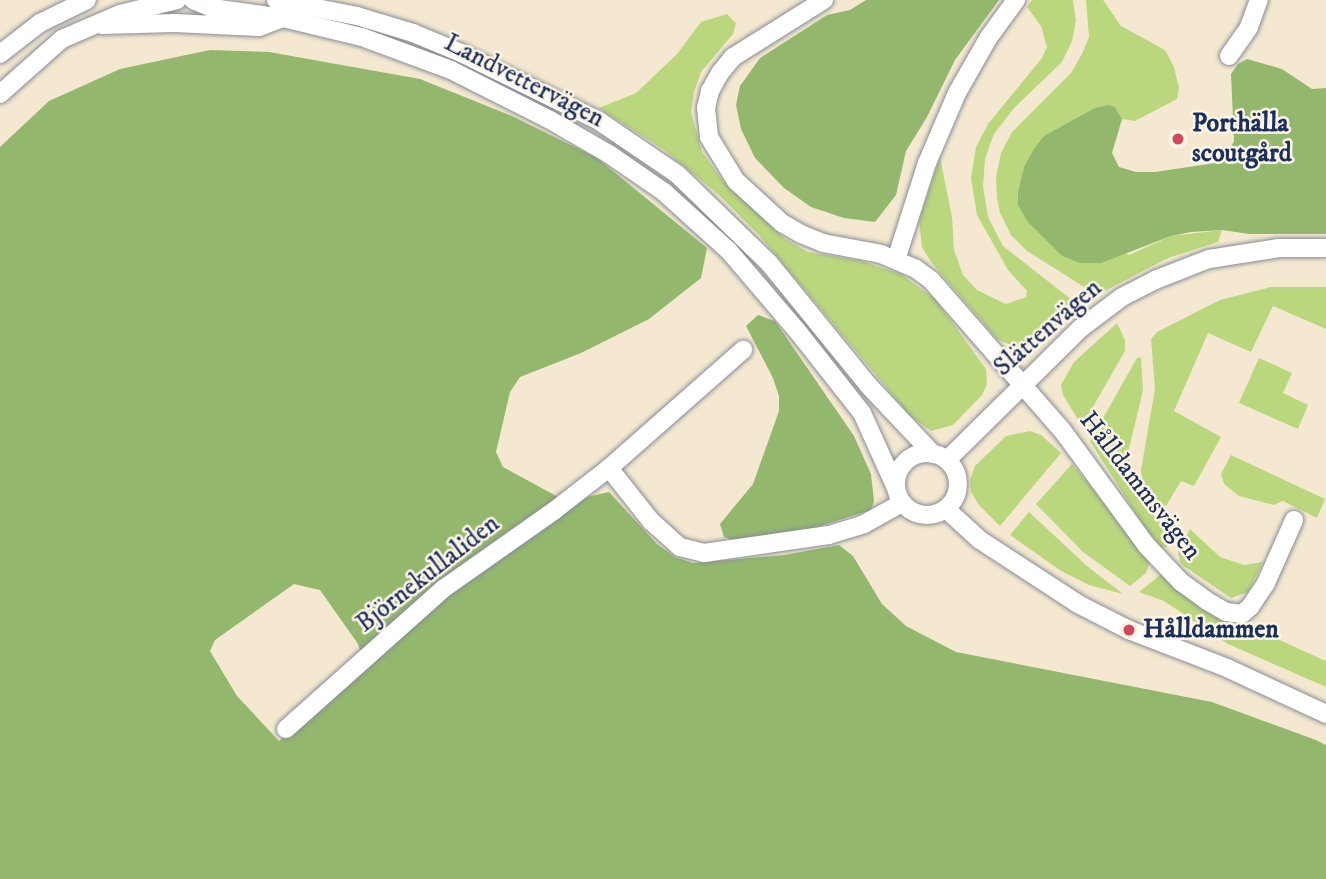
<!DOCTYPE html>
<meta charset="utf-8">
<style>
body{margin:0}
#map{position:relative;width:1326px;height:879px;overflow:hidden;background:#f4e9d0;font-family:"IM FELL DW Pica",serif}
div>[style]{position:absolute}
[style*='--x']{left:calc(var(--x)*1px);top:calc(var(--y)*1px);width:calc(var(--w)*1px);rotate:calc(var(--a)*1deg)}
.green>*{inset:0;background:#bad77e}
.forest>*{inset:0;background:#93b86d}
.roads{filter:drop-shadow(0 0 2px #888c97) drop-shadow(0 0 2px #888c97)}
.minor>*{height:18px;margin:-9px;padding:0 9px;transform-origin:9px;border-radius:9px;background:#fff}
.minor>.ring{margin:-9px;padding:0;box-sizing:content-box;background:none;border:18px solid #fff;border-radius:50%}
.dots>*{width:19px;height:19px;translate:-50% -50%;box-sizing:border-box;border:4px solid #fcf5e5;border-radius:50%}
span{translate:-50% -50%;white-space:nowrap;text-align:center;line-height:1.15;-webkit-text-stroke:5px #fcf5e5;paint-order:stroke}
.street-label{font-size:26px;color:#1b2f5e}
.poi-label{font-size:26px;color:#1b2f5e;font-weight:700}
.left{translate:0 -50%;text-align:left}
</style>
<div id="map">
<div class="green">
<div style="clip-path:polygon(1032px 0,1073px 0,1076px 21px,1072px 41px,1062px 62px,1014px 108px,994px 134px,985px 159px,983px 186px,988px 217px,1003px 246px,1081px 307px,1031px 344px,1017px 347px,998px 340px,931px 262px,922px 247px,919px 221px,940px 157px,952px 217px,954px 250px,963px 275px,977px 290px,1006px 304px,1026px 297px,1027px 291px,1008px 270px,977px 215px,971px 178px,976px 147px,988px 124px,1042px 58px,1047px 47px,1041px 26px,1027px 7px)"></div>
<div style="clip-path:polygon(1086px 0,1103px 0,1121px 26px,1165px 50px,1174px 67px,1179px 88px,1177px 99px,1135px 121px,1122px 119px,1115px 107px,1076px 120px,1044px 136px,1024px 167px,1018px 191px,1129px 255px,1171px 236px,1222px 230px,1218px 242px,1168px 258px,1097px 295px,1027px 251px,1011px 235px,1000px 213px,997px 198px,996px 177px,1001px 153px,1012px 132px,1071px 73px,1082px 54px,1089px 37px)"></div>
<div style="clip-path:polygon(727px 14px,736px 23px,733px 34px,701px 72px,694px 92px,691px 112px,702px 152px,723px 181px,785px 239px,808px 252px,861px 261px,901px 274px,936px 300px,986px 369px,987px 384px,982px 395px,953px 425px,931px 431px,910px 416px,760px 236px,718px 194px,664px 150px,599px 108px,636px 93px,677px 54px,701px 22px)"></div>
<div style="clip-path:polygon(1271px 287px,1326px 287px,1326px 329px,1273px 306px,1251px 352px,1208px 333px,1174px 411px,1221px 437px,1194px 486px,1181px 481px,1166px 506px,1153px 501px,1143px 484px,1141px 470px,1155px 389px,1151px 339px,1157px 332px,1220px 300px)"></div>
<div style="clip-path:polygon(1117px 323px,1125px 340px,1125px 351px,1082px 426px,1063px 395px,1061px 385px,1074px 362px)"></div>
<div style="clip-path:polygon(1141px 357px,1143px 390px,1129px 449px,1129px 476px,1144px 506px,1171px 533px,1167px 547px,1161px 547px,1143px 525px,1090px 441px,1137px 358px)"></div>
<div style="clip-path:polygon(1259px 358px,1292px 373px,1283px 393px,1308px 405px,1298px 429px,1239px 403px)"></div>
<div style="clip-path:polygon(1030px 431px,1041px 435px,1061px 453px,1000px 526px,979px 505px,971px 492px,970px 480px,975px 466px,1006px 436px)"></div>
<div style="clip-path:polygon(1231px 455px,1325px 499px,1317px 518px,1283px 501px,1274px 505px,1239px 496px,1224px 484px,1221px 474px)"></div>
<div style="clip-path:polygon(1072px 464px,1151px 559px,1146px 573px,1130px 586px,1083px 552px,1036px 504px)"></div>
<div style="clip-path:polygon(1029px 512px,1087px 566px,1123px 594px,1089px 585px,1061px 571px,1010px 535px)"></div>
<div style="clip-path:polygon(1190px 529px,1220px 557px,1244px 565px,1263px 562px,1248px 592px,1231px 598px,1181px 564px,1178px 553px)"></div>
<div style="clip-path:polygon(1164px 572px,1220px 613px,1326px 661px,1326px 687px,1228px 644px,1164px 601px,1139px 592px)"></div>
</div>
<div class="forest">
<div style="clip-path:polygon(866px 0,999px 0,955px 60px,927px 117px,906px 151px,896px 195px,875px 222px,844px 218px,811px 207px,784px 188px,755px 158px,741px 129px,736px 105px,740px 86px,760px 58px,827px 15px,850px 10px)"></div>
<div style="clip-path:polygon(evenodd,210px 50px,269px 52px,420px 79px,512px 116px,597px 158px,707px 248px,701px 278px,649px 319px,581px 353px,520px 377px,510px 392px,496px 452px,503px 467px,560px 498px,587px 497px,609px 492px,657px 544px,675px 557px,693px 563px,784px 555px,839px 545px,853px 556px,882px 604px,906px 626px,956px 652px,1212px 702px,1316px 740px,1326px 745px,1326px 879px,0 879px,0 147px,49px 101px,120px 69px,210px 50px,294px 584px,320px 590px,358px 644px,366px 667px,279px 741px,237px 696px,210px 651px,215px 640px,294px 584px)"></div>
<div style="clip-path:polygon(1247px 59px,1282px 69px,1312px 89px,1326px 88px,1326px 234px,1249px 234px,1222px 230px,1191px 232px,1171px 236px,1101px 263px,1080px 263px,1062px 256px,1028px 222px,1018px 205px,1018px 191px,1024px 167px,1034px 149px,1044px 136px,1095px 108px,1109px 105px,1115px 107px,1122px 119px,1112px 153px,1119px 167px,1136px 172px,1155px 172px,1215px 163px,1228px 153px,1234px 141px,1231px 74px,1238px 64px)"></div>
<div style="clip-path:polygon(758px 315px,775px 321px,854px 436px,871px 474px,874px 501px,871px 510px,811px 529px,732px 540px,724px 537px,720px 524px,753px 484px,779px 411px,779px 396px,773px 378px,746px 326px)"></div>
</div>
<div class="roads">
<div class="minor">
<div style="--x:193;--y:0;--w:21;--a:23"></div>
<div style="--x:212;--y:8;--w:72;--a:8"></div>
<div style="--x:283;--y:18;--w:81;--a:13.5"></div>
<div style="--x:362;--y:37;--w:95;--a:20.3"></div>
<div style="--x:451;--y:70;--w:111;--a:26.8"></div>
<div style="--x:550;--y:120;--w:68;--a:30"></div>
<div style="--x:609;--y:154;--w:67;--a:34.6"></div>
<div style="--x:664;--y:192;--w:88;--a:42.2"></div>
<div style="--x:729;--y:251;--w:108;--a:49.5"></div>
<div style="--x:799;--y:333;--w:102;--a:51.8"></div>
<div style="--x:862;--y:413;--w:82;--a:65.6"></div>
<div style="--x:276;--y:0;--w:83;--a:11.2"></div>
<div style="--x:357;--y:16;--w:59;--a:16.9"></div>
<div style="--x:413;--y:33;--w:52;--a:22.6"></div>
<div style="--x:461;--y:53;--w:154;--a:26.2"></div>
<div style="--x:599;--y:121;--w:94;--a:34.2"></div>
<div style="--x:677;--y:174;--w:128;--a:44.1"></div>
<div style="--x:769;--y:263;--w:157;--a:50.9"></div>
<div style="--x:868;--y:385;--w:95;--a:46.7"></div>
<div style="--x:824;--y:0;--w:107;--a:147.9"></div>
<div style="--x:733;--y:57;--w:21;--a:129"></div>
<div style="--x:720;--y:73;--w:21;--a:119"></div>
<div style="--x:710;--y:91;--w:17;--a:103"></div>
<div style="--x:706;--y:108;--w:29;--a:84"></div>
<div style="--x:709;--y:137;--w:52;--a:58.5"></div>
<div style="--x:736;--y:181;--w:62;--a:42.4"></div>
<div style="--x:782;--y:223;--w:22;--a:30"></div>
<div style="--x:801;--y:234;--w:24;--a:22"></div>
<div style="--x:823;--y:243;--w:59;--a:10.7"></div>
<div style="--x:881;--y:254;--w:38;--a:23"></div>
<div style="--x:916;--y:269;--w:19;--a:36"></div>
<div style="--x:931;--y:280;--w:199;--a:48.9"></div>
<div style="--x:1062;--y:430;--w:144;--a:53.8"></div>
<div style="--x:1147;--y:546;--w:50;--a:46.6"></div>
<div style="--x:1181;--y:582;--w:32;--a:36"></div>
<div style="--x:1207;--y:601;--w:22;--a:30"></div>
<div style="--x:1226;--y:612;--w:16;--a:7"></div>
<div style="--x:1242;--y:614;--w:11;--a:-41"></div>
<div style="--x:1250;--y:607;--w:29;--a:-56"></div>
<div style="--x:1266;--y:583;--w:69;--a:-66"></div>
<div style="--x:102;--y:25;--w:72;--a:-1.6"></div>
<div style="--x:174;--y:23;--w:85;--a:2.7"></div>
<div style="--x:259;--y:27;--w:25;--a:-21"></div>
<div style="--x:0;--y:54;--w:51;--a:-37.8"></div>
<div style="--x:40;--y:23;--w:52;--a:-26.1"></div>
<div style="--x:1229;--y:56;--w:35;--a:-55"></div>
<div style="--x:1249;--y:27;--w:29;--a:-70"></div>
<div style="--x:0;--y:94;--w:83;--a:-41.6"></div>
<div style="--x:62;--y:39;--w:63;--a:-23.3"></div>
<div style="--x:120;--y:14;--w:59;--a:-13.8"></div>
<div style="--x:896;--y:260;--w:102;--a:-72.3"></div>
<div style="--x:927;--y:163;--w:76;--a:-66.8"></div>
<div style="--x:957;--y:93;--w:64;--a:-60.3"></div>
<div style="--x:989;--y:37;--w:46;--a:-53.9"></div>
<div class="ring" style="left:896px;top:453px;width:44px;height:44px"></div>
<div style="--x:947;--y:460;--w:188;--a:-44.6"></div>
<div style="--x:1081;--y:328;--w:51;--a:-37.1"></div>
<div style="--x:1122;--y:297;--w:37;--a:-27"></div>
<div style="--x:1155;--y:280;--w:58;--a:-21.3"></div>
<div style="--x:1209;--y:259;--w:71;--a:-8.9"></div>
<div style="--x:1279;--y:248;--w:47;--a:0"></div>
<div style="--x:609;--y:468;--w:68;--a:51.6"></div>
<div style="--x:651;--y:521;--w:39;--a:42"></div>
<div style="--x:680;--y:547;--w:25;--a:14"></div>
<div style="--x:704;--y:553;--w:126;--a:-8.2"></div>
<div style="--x:829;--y:535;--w:37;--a:-17"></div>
<div style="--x:864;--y:524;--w:43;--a:-28.9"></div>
<div style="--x:946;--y:509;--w:46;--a:42.4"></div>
<div style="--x:980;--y:540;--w:117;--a:33.1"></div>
<div style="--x:1078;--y:604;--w:57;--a:27"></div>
<div style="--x:1129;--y:630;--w:105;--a:21.2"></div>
<div style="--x:1227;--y:668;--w:109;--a:24.9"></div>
<div style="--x:286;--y:729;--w:210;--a:-41.7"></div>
<div style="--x:443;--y:589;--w:137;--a:-35.2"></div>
<div style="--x:555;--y:510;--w:68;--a:-37.9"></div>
<div style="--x:609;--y:468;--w:179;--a:-41.4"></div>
</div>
</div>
<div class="dots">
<div style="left:1178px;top:139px;background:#d1495b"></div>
<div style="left:1129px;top:630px;background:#d1495b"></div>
</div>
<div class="street-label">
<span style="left:524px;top:81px;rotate:27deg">Landvettervägen</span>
<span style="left:1048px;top:328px;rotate:-41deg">Slättenvägen</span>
<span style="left:1140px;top:486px;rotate:52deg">Hålldammsvägen</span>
<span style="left:428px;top:574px;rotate:-38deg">Björnekullaliden</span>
</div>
<div class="poi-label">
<span class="left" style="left:1192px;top:139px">Porthälla<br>scoutgård</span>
<span class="left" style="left:1143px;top:630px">Hålldammen</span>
</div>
</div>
